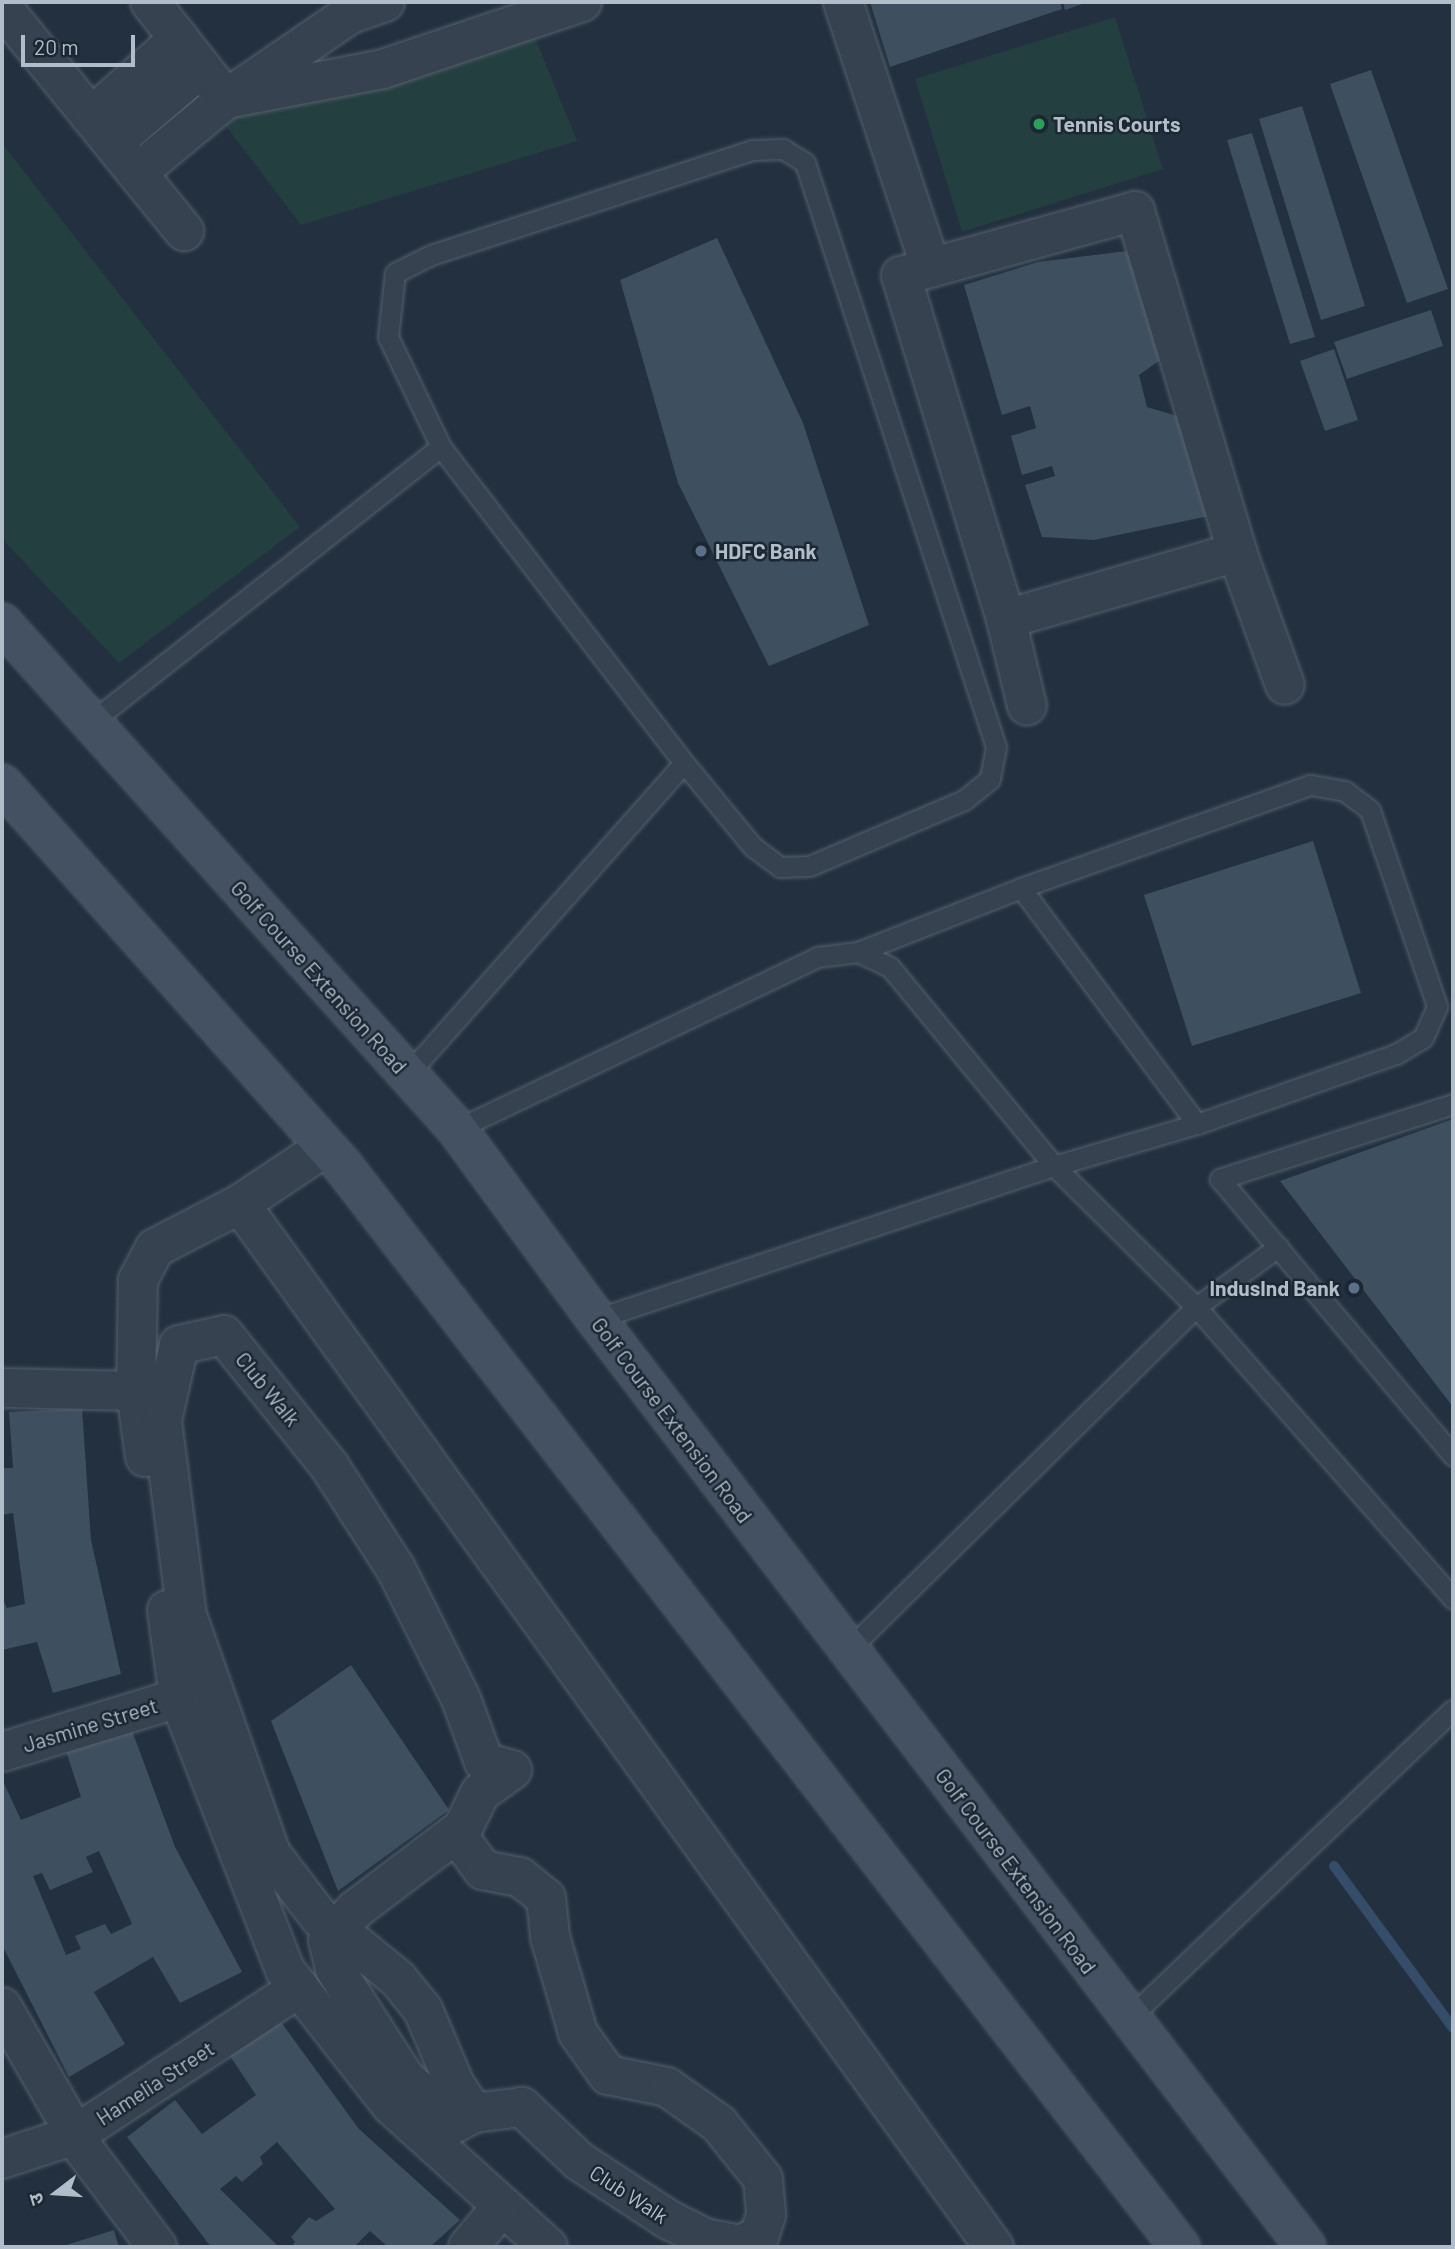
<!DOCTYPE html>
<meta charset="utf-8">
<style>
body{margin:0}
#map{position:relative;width:1455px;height:2249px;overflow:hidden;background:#22303f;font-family:Barlow,"Noto Sans Devanagari",sans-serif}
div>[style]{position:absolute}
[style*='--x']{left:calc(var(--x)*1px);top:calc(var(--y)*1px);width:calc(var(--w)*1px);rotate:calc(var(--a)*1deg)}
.green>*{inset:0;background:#243f40}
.stream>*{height:10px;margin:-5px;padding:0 5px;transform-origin:5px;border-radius:5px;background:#354d68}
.building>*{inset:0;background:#3e4f5f}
.roads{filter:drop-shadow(0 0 2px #55606d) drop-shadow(0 0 2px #55606d)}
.lane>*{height:19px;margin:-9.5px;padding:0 9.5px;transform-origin:9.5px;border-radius:9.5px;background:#36424f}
.street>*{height:38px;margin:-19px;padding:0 19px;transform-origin:19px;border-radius:19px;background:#36424f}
.secondary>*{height:38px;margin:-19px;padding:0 19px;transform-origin:19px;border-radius:19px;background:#445162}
.dots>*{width:19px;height:19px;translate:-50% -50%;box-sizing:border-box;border:4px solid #1c2734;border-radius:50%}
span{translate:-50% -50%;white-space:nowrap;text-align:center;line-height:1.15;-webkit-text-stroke:5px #1c2734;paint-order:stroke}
.poi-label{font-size:21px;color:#b2bdca;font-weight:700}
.left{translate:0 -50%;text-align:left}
.right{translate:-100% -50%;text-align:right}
.street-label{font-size:21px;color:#b2bdca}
.frame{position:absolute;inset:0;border:4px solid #b2bdca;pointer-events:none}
.north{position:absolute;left:21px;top:2158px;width:70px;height:70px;-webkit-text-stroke:5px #1c2734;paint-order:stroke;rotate:253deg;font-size:19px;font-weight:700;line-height:28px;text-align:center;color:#b2bdca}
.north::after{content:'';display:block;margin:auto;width:24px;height:32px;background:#b2bdca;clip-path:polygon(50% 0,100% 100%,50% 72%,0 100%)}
.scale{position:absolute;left:21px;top:35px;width:114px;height:32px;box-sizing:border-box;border:4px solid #b2bdca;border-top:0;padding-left:9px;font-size:21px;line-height:24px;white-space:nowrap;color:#b2bdca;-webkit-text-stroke:5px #1c2734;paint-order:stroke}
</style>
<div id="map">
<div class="green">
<div style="clip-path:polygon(526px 15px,577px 141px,301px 225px,220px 118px)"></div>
<div style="clip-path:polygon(1115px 17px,1163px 169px,962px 232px,915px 79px)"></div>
<div style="clip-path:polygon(2px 143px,300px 527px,119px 663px,2px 539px)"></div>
</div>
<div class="stream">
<div style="--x:1334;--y:1866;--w:201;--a:53.7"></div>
</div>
<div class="building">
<div style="clip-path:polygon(870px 2px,1060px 2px,1062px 9px,890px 67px)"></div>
<div style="clip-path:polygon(1063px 2px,1088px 2px,1065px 10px)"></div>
<div style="clip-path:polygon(1371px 70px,1448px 289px,1407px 303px,1330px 84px)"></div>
<div style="clip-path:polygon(1302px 106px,1365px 306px,1321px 320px,1259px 119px)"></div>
<div style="clip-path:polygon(1252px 133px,1315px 337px,1290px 344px,1227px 140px)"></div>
<div style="clip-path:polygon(717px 238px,803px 423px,869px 625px,769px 666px,678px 483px,620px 280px)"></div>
<div style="clip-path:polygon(1127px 251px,1166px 356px,1139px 375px,1147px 407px,1187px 419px,1209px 516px,1094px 540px,1042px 537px,1025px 485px,1055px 476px,1052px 466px,1022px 475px,1011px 436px,1036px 428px,1030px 406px,1002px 415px,964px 285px,1038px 262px)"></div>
<div style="clip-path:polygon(1431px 310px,1443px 346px,1347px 379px,1334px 342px)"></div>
<div style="clip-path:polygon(1334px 349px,1358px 420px,1325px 431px,1300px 361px)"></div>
<div style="clip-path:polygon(1313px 841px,1361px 993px,1192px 1046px,1144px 895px)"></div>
<div style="clip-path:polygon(1453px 1119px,1453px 1407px,1280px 1181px)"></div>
<div style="clip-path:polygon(82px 1408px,91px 1540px,121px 1674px,53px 1693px,37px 1642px,2px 1650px,2px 1598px,7px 1608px,25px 1604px,13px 1513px,2px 1515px,2px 1468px,13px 1468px,9px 1412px)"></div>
<div style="clip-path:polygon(351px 1665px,449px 1810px,338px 1891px,271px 1721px)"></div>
<div style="clip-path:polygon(evenodd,130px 1725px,175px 1847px,242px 1972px,180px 2003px,153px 1957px,94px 1992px,125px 2044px,69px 2077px,2px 1945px,2px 1779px,21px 1820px,81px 1797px,65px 1748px,130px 1725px,99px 1851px,132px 1924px,111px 1934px,105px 1924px,75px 1936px,81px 1949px,66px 1955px,33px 1876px,42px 1873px,50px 1890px,93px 1872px,86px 1857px,99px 1851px)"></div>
<div style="clip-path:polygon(281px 2022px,359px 2129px,460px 2220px,430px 2247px,388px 2247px,370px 2231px,354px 2247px,291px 2247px,295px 2242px,291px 2237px,309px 2217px,316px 2221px,335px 2209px,277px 2142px,260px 2157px,263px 2164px,242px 2182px,236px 2176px,220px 2189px,279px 2247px,211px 2247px,127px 2137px,175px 2100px,202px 2134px,256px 2095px,230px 2056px)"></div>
<div style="clip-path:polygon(114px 2230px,119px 2247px,60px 2247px)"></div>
</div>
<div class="roads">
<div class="lane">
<div style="--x:783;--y:149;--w:26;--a:32"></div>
<div style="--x:805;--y:163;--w:614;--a:71.89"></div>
<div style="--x:996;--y:747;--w:33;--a:101"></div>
<div style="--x:990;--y:779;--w:33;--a:141"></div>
<div style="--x:964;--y:800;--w:168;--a:156.9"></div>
<div style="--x:809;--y:866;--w:29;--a:178"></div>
<div style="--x:780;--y:867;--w:34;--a:-143"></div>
<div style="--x:753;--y:847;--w:109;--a:-129.4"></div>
<div style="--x:684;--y:763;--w:399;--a:-127.6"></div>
<div style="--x:441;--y:447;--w:122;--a:-115.7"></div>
<div style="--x:388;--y:337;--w:64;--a:-83.8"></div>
<div style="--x:395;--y:273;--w:40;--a:-26.6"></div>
<div style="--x:431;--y:255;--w:338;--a:-18.1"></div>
<div style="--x:752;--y:150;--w:31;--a:-2"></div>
<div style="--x:91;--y:722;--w:445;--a:-38.2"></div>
<div style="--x:1021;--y:888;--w:294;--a:53.3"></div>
<div style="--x:407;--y:1075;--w:417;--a:-48.4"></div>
<div style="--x:1453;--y:1104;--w:245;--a:162.2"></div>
<div style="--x:1220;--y:1179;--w:362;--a:49.9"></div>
<div style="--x:457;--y:1129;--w:399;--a:-25.5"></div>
<div style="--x:817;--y:957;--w:41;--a:-7"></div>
<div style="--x:858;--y:952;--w:35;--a:25"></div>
<div style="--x:890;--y:967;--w:258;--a:50.5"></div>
<div style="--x:1054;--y:1166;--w:200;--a:44.8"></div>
<div style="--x:1196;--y:1307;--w:389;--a:48.6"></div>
<div style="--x:596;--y:1319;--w:483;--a:-18.5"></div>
<div style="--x:1054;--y:1166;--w:149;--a:-16.4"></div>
<div style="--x:1197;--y:1124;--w:211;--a:-19.4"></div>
<div style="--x:1396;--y:1054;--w:31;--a:-31"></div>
<div style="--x:1423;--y:1038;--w:35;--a:-66"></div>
<div style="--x:1437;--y:1006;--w:207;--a:-108.9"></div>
<div style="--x:1370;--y:810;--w:31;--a:-143"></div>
<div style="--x:1345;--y:791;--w:36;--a:-170"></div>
<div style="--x:1310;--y:785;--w:307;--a:160.4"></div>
<div style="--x:1021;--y:888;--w:175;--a:158.6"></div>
<div style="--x:848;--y:1650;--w:489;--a:-44.6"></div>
<div style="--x:1196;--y:1307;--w:102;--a:-36.2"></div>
<div style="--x:1128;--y:2019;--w:448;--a:-43.6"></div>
</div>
<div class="street">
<div style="--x:150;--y:2;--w:123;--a:51.9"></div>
<div style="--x:843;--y:2;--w:280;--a:71.7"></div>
<div style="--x:2;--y:7;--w:289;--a:50.9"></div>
<div style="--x:226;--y:99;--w:160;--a:-10.8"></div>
<div style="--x:383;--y:69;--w:210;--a:-18.6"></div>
<div style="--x:91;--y:117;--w:118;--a:-41.6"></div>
<div style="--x:114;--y:142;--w:114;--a:-40.4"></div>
<div style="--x:137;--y:173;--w:116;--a:-39.7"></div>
<div style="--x:226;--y:99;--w:150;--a:-34.4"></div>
<div style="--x:350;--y:14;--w:37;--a:-19"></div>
<div style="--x:1237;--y:552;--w:241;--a:163.8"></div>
<div style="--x:1006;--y:619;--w:359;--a:-107"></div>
<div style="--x:901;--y:276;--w:243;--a:-15.5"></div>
<div style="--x:1135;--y:211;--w:356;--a:73.3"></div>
<div style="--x:1237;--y:552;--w:141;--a:70.2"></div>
<div style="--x:1006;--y:619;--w:89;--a:76.4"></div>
<div style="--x:240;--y:1204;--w:1287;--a:54.14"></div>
<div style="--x:2;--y:1388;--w:134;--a:1.3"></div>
<div style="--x:145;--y:1457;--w:67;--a:-97.8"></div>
<div style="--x:136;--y:1391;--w:111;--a:-89"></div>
<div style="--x:138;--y:1280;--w:36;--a:-62"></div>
<div style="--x:155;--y:1248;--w:96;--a:-27.4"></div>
<div style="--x:240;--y:1204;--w:102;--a:-33.8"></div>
<div style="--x:167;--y:1610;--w:89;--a:82.2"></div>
<div style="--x:179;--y:1698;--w:292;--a:68.7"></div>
<div style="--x:285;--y:1970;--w:173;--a:51.8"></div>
<div style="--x:392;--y:2106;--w:210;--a:42.1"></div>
<div style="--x:2;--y:1752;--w:185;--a:-17"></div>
<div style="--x:461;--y:1840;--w:37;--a:54"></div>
<div style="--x:483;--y:1870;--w:38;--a:11"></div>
<div style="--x:520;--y:1877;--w:33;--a:39"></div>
<div style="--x:546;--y:1898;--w:39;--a:84"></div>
<div style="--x:550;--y:1937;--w:100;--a:73.7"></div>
<div style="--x:578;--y:2033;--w:52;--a:54.5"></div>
<div style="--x:608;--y:2075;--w:60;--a:11.5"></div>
<div style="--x:667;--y:2087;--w:64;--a:35.4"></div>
<div style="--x:719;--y:2124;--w:70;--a:51.3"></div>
<div style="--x:763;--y:2179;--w:36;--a:85"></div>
<div style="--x:766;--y:2215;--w:22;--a:108"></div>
<div style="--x:759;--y:2236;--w:21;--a:155"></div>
<div style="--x:740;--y:2245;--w:36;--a:-169"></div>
<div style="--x:705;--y:2238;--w:40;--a:-153.4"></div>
<div style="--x:669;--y:2220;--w:108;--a:-146.8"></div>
<div style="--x:579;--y:2161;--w:79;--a:-136.5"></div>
<div style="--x:522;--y:2107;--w:48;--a:172.9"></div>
<div style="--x:474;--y:2113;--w:34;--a:-124"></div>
<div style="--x:455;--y:2085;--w:82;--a:-113.1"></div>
<div style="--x:423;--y:2010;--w:40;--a:-129"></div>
<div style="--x:398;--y:1979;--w:79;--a:-140.7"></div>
<div style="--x:337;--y:1929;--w:20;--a:-147"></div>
<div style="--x:320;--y:1918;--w:81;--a:-127.4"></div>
<div style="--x:271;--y:1854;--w:252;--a:-109.4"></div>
<div style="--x:187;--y:1616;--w:198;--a:-97.3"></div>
<div style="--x:162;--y:1420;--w:77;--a:-77.2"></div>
<div style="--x:179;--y:1345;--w:46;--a:-12.5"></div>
<div style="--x:224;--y:1335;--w:169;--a:51.2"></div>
<div style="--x:330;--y:1467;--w:121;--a:57.1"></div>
<div style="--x:396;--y:1569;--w:145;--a:63.4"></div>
<div style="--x:461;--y:1699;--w:67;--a:69.9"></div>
<div style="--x:484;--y:1762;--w:29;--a:16"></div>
<div style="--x:512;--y:1770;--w:39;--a:144"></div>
<div style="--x:480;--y:1793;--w:39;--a:116"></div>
<div style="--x:463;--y:1828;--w:136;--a:142.8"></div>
<div style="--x:355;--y:1910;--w:26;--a:133"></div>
<div style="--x:337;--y:1929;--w:14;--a:129"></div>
<div style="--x:328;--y:1940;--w:30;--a:76"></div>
<div style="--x:335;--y:1969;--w:130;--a:57.3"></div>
<div style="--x:405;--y:2078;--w:67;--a:42"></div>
<div style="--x:455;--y:2123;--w:21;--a:-28"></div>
<div style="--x:2;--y:2007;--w:166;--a:60"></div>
<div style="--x:85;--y:2151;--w:120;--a:53.1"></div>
<div style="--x:2;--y:2159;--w:77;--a:-18.2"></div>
<div style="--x:75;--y:2135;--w:268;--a:-33.3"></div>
<div style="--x:468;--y:2247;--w:51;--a:-49.8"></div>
</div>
<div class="secondary">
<div style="--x:2;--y:623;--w:680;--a:48.04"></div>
<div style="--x:457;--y:1129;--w:235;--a:53.8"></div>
<div style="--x:596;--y:1319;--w:1168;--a:52.58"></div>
<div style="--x:2;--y:784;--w:511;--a:48.25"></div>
<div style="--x:342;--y:1165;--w:1369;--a:52.24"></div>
</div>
</div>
<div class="dots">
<div style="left:1039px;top:124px;background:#2e9e5b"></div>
<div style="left:701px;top:551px;background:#5c6f8a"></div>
<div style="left:1354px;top:1288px;background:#5c6f8a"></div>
</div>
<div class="poi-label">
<span class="left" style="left:1053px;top:124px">Tennis Courts</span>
<span class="left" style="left:715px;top:551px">HDFC Bank</span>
<span class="right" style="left:1340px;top:1288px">IndusInd Bank</span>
</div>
<div class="street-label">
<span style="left:319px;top:977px;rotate:48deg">Golf Course Extension Road</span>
<span style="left:268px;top:1389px;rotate:51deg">Club Walk</span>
<span style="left:672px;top:1420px;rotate:53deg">Golf Course Extension Road</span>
<span style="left:90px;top:1725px;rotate:-17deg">Jasmine Street</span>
<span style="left:1016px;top:1871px;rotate:53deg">Golf Course Extension Road</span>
<span style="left:155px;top:2083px;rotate:-33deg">Hamelia Street</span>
<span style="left:629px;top:2194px;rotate:33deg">Club Walk</span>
</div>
<div class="frame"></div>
<div class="north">उ</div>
<div class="scale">20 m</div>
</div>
